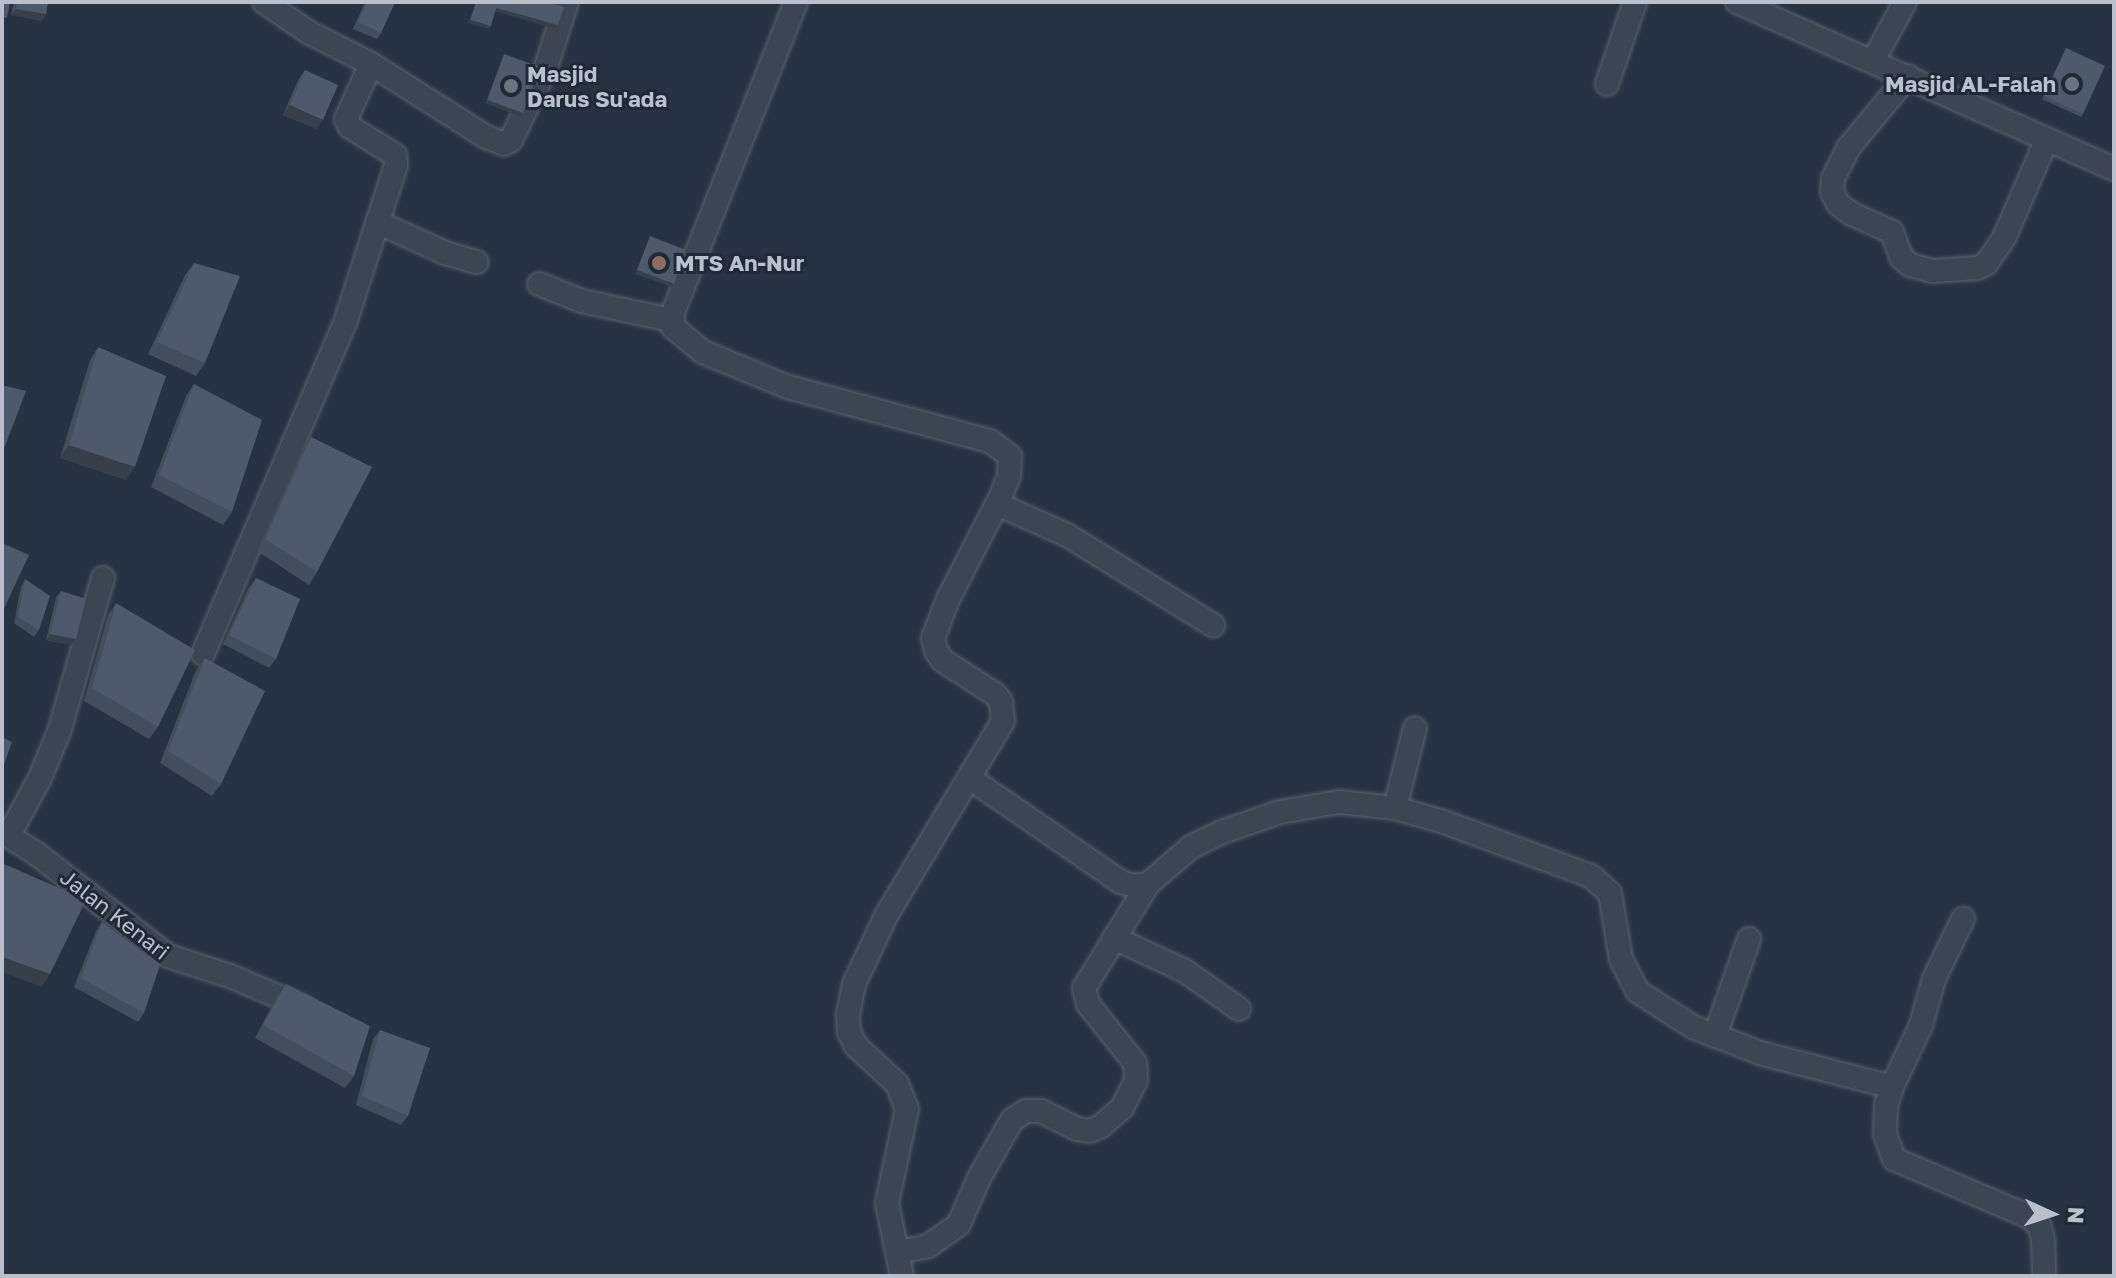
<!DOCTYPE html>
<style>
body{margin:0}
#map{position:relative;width:2116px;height:1278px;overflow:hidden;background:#273342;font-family:"Golos Text",sans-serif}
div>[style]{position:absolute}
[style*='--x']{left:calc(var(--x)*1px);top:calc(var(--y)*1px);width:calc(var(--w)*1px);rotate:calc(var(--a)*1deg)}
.roads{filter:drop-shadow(0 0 2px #5a636f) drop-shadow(0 0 2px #5a636f)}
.minor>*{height:22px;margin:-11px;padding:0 11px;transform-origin:11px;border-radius:11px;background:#3c4552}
.wall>*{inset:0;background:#434d5c}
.shaded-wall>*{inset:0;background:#373f4b}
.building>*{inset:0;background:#4e5a6b}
.dots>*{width:22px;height:22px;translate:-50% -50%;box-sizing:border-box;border:4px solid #202a37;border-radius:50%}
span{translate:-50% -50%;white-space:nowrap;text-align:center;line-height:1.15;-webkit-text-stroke:6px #202a37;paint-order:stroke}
.poi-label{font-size:22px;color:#b9c0cc;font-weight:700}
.left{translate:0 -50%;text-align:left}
.right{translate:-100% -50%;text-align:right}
.street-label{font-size:22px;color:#b9c0cc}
.frame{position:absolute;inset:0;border:4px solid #b9c0cc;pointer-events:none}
.north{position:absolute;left:2012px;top:1174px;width:80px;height:80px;-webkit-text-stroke:6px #202a37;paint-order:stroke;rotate:93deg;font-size:22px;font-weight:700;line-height:32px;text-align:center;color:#b9c0cc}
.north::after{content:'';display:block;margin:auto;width:28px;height:36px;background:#b9c0cc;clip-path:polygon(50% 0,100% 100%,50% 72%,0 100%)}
</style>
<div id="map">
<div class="roads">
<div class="minor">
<div style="--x:264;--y:2;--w:55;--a:34"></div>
<div style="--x:310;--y:33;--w:68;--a:26.9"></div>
<div style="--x:371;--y:64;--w:136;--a:32.4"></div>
<div style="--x:486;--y:137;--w:19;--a:21"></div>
<div style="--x:504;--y:144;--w:8;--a:-30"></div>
<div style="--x:511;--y:140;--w:78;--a:-64.1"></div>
<div style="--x:545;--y:70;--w:71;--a:-72.1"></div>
<div style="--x:796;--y:2;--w:334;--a:111.6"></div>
<div style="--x:673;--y:313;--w:14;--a:90"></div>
<div style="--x:673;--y:327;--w:39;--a:40"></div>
<div style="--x:703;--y:352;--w:92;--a:22.4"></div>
<div style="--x:788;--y:387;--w:209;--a:15"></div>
<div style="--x:990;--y:441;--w:25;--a:37"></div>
<div style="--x:1010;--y:456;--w:20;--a:93"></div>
<div style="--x:1009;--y:476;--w:24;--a:112"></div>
<div style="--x:1000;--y:498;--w:114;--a:117.2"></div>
<div style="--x:948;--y:599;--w:42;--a:111"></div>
<div style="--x:933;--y:638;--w:13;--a:77"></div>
<div style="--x:936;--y:651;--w:11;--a:56"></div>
<div style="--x:942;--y:660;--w:64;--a:32.9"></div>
<div style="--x:996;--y:695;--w:9;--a:54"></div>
<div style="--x:1001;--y:702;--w:19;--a:84"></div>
<div style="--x:1003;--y:721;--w:227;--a:121"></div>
<div style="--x:886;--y:916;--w:75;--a:115.2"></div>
<div style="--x:854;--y:984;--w:32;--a:101"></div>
<div style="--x:848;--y:1015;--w:17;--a:87"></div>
<div style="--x:849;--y:1032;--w:16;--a:63"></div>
<div style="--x:856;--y:1046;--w:56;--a:42.8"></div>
<div style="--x:897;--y:1084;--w:27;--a:68"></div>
<div style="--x:907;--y:1109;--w:96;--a:102"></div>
<div style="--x:887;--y:1203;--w:75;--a:78.4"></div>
<div style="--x:1737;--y:2;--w:412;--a:23.9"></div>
<div style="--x:1873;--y:61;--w:67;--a:-61.5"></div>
<div style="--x:1908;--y:76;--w:92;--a:129.7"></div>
<div style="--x:1849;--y:147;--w:36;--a:117"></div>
<div style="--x:1833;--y:179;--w:13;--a:94"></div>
<div style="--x:1832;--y:192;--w:13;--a:63"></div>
<div style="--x:1838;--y:204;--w:17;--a:36"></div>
<div style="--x:1852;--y:214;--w:44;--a:24.2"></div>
<div style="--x:1892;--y:232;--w:27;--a:70"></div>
<div style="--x:1901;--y:257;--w:12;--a:42"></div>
<div style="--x:1910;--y:265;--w:23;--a:15"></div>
<div style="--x:1932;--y:271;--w:45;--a:-3.8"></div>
<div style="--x:1977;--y:268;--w:10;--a:-24"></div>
<div style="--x:1986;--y:264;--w:32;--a:-55"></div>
<div style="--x:2004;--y:238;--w:108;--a:-66.5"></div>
<div style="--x:1607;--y:84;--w:87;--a:-71.1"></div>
<div style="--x:377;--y:222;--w:75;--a:24.5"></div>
<div style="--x:445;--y:253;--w:33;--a:16"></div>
<div style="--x:539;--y:284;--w:46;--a:21.6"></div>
<div style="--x:582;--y:301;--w:91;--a:12.1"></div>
<div style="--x:997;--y:504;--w:77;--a:23.9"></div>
<div style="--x:1067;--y:535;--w:172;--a:31.7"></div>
<div style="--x:203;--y:654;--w:363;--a:-66.8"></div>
<div style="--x:346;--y:320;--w:163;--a:-72.1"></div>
<div style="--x:396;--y:165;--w:10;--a:-96"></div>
<div style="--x:395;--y:155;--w:53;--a:-148.1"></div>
<div style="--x:350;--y:127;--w:9;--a:-117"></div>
<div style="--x:346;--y:119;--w:60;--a:-65.6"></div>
<div style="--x:971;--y:779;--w:182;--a:34.5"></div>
<div style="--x:1121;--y:882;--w:14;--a:17"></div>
<div style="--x:1134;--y:886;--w:14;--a:-8"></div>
<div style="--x:1148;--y:884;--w:57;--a:-40.7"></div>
<div style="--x:1191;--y:847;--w:34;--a:-26"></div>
<div style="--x:1222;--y:832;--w:61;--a:-19"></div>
<div style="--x:1280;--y:812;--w:60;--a:-9.6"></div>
<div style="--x:1339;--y:802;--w:56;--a:6.1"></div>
<div style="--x:1395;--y:808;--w:51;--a:15.9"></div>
<div style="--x:1444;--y:822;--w:157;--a:20.2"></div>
<div style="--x:1591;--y:876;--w:25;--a:42"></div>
<div style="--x:1610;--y:893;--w:67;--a:80.5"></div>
<div style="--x:1621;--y:959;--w:36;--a:63"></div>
<div style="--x:1637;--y:991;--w:67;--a:32.7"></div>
<div style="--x:1693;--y:1027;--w:72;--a:21.2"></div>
<div style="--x:1760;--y:1053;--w:136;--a:14.4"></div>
<div style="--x:1892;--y:1087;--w:20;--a:108"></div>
<div style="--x:1886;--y:1106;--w:28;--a:92"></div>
<div style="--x:1885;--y:1134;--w:27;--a:70"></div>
<div style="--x:1894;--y:1159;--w:148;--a:23.1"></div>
<div style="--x:2030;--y:1217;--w:12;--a:42"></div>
<div style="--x:2039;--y:1225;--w:15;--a:74"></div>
<div style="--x:2043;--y:1239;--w:37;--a:88"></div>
<div style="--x:1395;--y:808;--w:82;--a:-76"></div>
<div style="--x:2;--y:832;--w:41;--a:32.2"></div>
<div style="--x:37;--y:854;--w:166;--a:37.9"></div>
<div style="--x:168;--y:956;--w:65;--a:17.9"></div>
<div style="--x:230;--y:976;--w:82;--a:23.1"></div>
<div style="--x:9;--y:835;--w:65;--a:-61.5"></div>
<div style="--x:40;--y:778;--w:53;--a:-67.8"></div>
<div style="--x:60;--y:729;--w:157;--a:-74.1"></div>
<div style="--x:1114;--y:938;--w:78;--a:24.9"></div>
<div style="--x:1185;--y:971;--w:66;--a:35.1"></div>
<div style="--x:1715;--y:1036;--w:103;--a:-70.7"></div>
<div style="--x:1892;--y:1087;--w:68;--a:-64.9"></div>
<div style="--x:1921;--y:1025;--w:48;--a:-74.2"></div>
<div style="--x:1934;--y:979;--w:67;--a:-64.2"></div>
<div style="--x:898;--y:1252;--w:31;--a:-11"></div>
<div style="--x:928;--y:1246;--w:38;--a:-35"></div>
<div style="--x:959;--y:1224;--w:50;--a:-66.5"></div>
<div style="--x:979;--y:1178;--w:67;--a:-60.4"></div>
<div style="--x:1012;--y:1120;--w:17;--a:-33"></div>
<div style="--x:1026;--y:1111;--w:15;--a:0"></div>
<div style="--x:1041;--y:1111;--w:40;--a:26.6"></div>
<div style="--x:1077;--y:1129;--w:12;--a:9"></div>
<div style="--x:1089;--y:1131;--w:12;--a:-20"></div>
<div style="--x:1100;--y:1127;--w:29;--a:-41"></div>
<div style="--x:1122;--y:1108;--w:31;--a:-63"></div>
<div style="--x:1136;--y:1080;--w:17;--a:-93"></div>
<div style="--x:1135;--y:1063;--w:75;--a:-128.5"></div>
<div style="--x:1088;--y:1004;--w:16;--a:-104"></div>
<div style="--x:1084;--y:988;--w:122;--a:-58.4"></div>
</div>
</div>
<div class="wall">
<div style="clip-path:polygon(14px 2px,48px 2px,46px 14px,42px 21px,11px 15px)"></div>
<div style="clip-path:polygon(365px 2px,395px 2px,381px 33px,377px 39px,353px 29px)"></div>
<div style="clip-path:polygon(2066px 48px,2083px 114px,2081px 117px,2042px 99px)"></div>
<div style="clip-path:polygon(305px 70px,317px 129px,283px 115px,298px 80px)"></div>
<div style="clip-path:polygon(194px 263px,205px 363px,196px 376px,148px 354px,185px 275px)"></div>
<div style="clip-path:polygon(98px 347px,126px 480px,60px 458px,90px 360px)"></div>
<div style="clip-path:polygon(194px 384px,232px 512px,223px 525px,151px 487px,186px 396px)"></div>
<div style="clip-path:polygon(311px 437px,317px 572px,309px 585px,257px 551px,303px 449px)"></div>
<div style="clip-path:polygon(256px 578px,276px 659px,269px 668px,223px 644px,249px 587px)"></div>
<div style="clip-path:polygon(25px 579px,39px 630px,34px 637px,14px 623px,21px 586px)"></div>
<div style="clip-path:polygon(61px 591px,76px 639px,71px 645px,46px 640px,56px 597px)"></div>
<div style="clip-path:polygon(116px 603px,158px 727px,149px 739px,84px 701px,108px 615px)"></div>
<div style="clip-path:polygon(205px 658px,221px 784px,212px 796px,160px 763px,196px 670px)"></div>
<div style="clip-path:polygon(102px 922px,144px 1013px,138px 1022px,74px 987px,96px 931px)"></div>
<div style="clip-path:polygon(286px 984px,354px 1076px,345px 1088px,255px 1038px,277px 996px)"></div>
<div style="clip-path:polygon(380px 1030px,408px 1116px,401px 1125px,356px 1105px,373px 1039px)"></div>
</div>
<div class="shaded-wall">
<div style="clip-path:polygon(496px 8px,558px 25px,556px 29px,494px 11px)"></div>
<div style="clip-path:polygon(16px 9px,46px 14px,42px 21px,11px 15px)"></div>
<div style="clip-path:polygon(470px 20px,491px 26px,489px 29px,468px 23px)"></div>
<div style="clip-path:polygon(487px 100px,523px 113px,520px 116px,485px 103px)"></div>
<div style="clip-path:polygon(290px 105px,323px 120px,317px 129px,283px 115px)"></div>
<div style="clip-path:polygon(637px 270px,674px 284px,672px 287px,635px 274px)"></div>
<div style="clip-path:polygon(69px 445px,135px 467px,126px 480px,60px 458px)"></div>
<div style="clip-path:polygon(50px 634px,76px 639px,71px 645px,46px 640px)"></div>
<div style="clip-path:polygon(2px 957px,50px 974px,42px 987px,2px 972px)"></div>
</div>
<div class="building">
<div style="clip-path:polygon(2px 2px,10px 2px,7px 18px,2px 17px)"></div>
<div style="clip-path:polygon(17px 2px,48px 2px,46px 14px,16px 9px)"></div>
<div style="clip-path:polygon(367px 2px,395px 2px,381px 33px,358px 22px)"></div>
<div style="clip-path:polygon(476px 2px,547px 2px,564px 7px,558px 25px,496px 8px,491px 26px,470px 20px)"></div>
<div style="clip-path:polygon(2066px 48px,2105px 66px,2083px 114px,2044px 96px)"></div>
<div style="clip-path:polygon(504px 54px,540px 67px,523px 113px,487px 100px)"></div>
<div style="clip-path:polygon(305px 70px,338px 85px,323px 120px,290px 105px)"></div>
<div style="clip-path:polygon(650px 236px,686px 250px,674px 284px,637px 270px)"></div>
<div style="clip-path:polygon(194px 263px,240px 276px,205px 363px,157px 342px)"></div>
<div style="clip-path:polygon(98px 347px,166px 376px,135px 467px,69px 445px)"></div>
<div style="clip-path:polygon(194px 384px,262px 420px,232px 512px,159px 475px)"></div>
<div style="clip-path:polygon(2px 385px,26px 391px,2px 454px)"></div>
<div style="clip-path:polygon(311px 437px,372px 467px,317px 572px,265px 539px)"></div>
<div style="clip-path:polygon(2px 543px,29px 555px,2px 613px)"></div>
<div style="clip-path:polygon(256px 578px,300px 599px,276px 659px,229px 635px)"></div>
<div style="clip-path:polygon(25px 579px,50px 596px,39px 630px,18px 617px)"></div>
<div style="clip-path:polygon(61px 591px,86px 599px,76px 639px,50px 634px)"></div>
<div style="clip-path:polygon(116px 603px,195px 650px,158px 727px,92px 688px)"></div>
<div style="clip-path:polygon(205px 658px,265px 691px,221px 784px,168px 751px)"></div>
<div style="clip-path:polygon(2px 737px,12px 742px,2px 770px)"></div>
<div style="clip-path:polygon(2px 863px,86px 900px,50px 974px,2px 957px)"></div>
<div style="clip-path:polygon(102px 922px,160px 965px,144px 1013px,81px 978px)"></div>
<div style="clip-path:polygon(286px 984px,370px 1026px,354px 1076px,263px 1025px)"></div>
<div style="clip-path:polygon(380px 1030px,430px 1048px,408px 1116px,362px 1096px)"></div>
</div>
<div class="dots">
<div style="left:2072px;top:84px;background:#6b7280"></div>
<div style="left:511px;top:86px;background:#6b7280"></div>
<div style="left:659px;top:263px;background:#8d6e63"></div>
</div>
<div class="poi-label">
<span class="left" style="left:527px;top:86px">Masjid<br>Darus Su'ada</span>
<span class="right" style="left:2056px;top:84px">Masjid AL-Falah</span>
<span class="left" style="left:675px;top:263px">MTS An-Nur</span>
</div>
<div class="street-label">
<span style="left:115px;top:914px;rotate:38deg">Jalan Kenari</span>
</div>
<div class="frame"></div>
<div class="north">N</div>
</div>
